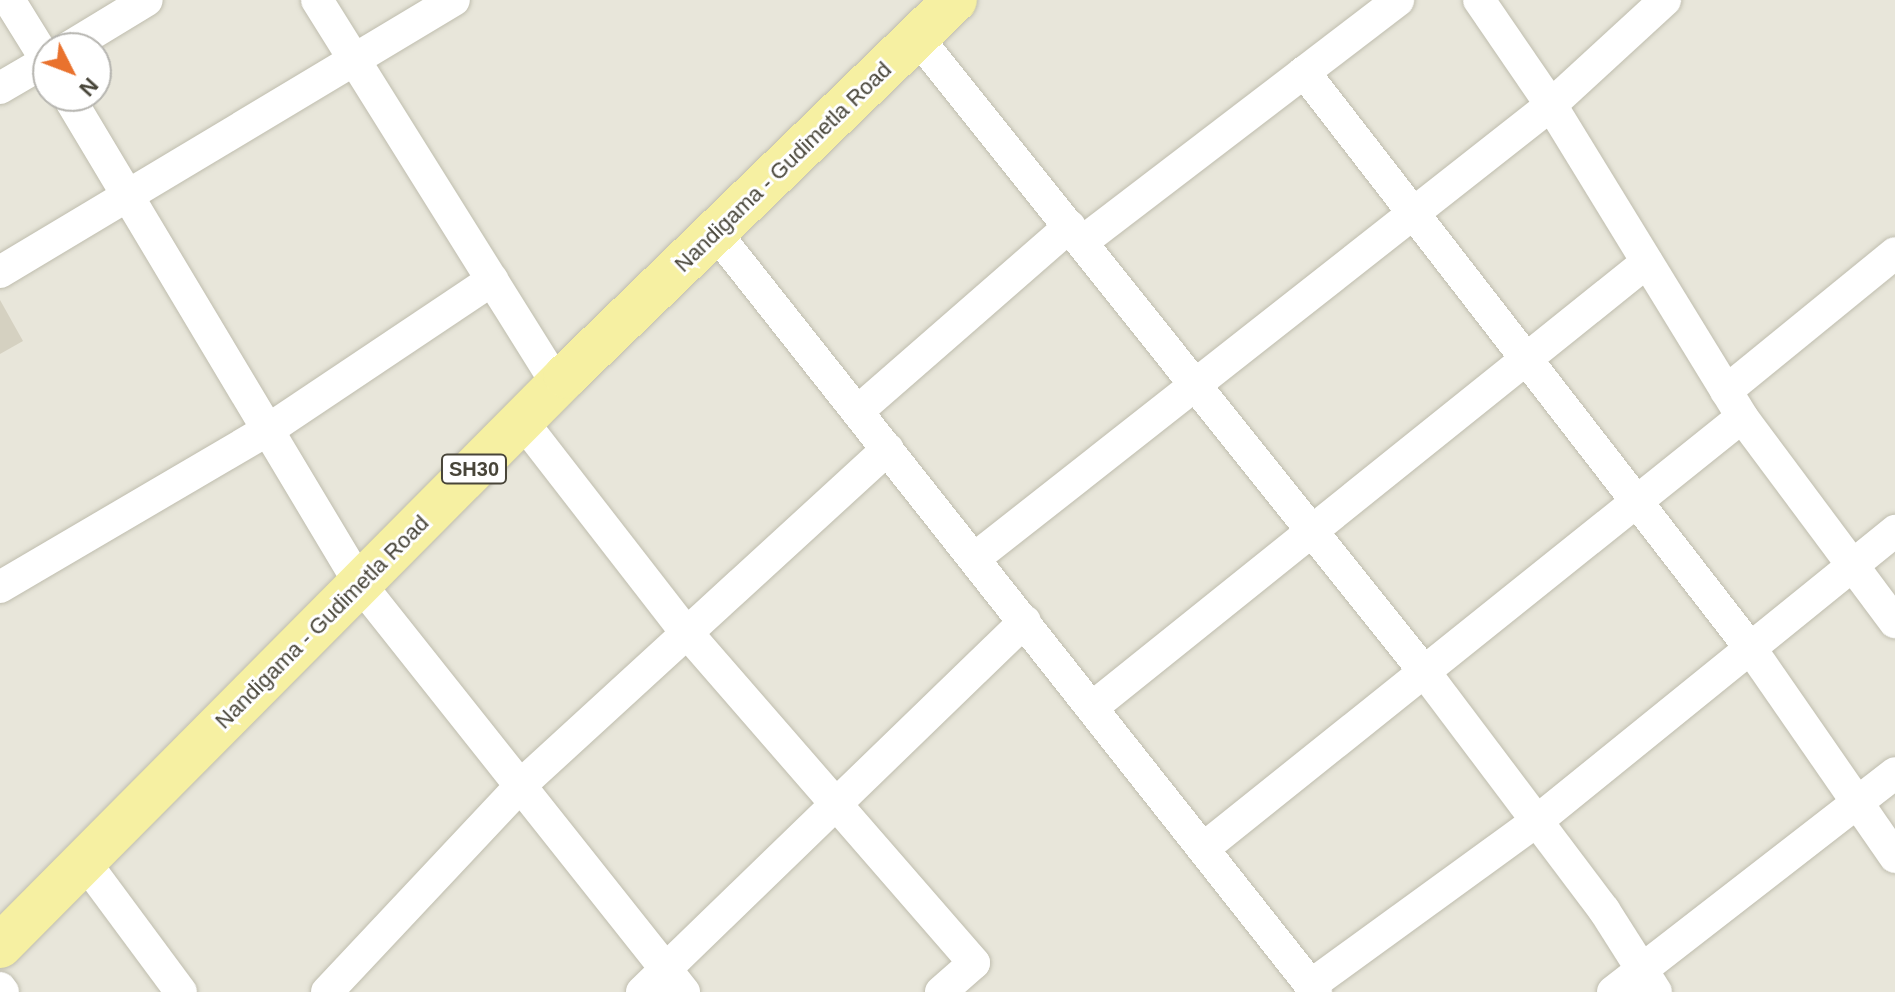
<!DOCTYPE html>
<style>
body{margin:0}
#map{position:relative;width:1895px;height:992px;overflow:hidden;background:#f4f3eb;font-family:Arial,sans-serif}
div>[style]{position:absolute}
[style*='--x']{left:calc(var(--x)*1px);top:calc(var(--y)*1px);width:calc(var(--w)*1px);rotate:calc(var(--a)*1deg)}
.residential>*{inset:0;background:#e8e6da}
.building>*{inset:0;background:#d5d1c1}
.roads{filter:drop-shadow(0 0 2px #bfbdae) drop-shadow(0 0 2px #bfbdae)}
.minor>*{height:32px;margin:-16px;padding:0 16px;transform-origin:16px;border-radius:16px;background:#fff}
.primary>*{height:44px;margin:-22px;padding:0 22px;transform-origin:22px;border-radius:22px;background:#f6f0a2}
span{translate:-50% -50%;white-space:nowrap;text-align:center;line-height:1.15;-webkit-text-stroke:6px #fff;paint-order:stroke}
.shield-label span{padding:2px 6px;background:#fff;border:2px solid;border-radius:6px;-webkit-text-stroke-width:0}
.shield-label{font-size:20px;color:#484539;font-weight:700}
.street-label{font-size:22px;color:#484539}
.north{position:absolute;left:32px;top:32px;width:80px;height:80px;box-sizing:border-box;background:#fff;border:2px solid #b6b5b0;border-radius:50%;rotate:132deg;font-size:22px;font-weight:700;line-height:32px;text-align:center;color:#484539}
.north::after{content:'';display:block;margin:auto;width:28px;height:36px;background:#e9722e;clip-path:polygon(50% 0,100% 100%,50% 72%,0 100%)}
</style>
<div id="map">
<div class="residential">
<div style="clip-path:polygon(evenodd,0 0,1895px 0,1895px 992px,0 992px,0 0,48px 48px,96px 48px,96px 96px,48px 96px,48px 48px)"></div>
</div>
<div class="building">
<div style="clip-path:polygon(0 300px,23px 341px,0 354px)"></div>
</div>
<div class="roads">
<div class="minor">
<div style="--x:9;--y:0;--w:74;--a:58.2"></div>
<div style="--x:317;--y:0;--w:454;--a:58"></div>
<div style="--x:1479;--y:0;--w:127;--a:55.6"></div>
<div style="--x:1551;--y:105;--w:366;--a:58.5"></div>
<div style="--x:1742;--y:417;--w:256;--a:53.3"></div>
<div style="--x:917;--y:37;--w:810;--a:51.36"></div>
<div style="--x:1423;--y:670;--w:301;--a:53"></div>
<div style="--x:1604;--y:910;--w:97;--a:57.6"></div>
<div style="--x:68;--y:48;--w:92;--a:-31.3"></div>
<div style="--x:1304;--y:72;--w:730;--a:52.24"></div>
<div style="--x:1751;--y:649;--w:253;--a:55.3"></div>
<div style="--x:0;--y:88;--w:56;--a:-30.3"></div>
<div style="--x:68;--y:96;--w:569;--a:59.11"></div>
<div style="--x:360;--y:584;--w:521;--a:51.55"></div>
<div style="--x:715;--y:232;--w:969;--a:51.66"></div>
<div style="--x:1082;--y:242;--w:398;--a:-37.4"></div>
<div style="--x:0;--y:272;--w:529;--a:-30.93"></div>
<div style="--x:1726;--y:391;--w:218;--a:-39.2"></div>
<div style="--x:858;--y:411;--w:281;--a:-41.1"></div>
<div style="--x:522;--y:421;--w:261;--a:52.2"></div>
<div style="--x:682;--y:627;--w:445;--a:49"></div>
<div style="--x:974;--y:963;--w:44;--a:138.7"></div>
<div style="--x:975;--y:558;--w:733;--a:-38.18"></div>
<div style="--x:1551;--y:105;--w:155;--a:-42.6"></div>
<div style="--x:0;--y:587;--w:311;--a:-30.4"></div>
<div style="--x:268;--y:430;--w:270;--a:-33.8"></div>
<div style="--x:1094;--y:706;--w:709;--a:-38.76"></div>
<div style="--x:1204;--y:848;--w:689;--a:-38.7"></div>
<div style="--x:84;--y:861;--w:163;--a:53.5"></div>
<div style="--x:1311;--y:985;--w:279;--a:-36"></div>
<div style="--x:1537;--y:821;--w:461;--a:-39"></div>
<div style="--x:0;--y:988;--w:5;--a:53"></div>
<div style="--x:327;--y:992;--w:285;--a:-46.8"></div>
<div style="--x:522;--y:784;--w:496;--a:-42.5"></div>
<div style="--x:642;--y:992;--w:533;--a:-44.09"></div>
<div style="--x:1613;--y:992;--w:357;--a:-37.8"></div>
</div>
<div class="primary">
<div style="--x:0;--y:946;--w:803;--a:-45.2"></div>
<div style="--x:566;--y:376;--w:541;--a:-44.03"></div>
</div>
</div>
<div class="shield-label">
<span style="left:474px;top:469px">SH30</span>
</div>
<div class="street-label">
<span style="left:783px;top:167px;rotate:-44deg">Nandigama - Gudimetla Road</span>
<span style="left:322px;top:622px;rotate:-45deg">Nandigama - Gudimetla Road</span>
</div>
<div class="north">N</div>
</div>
